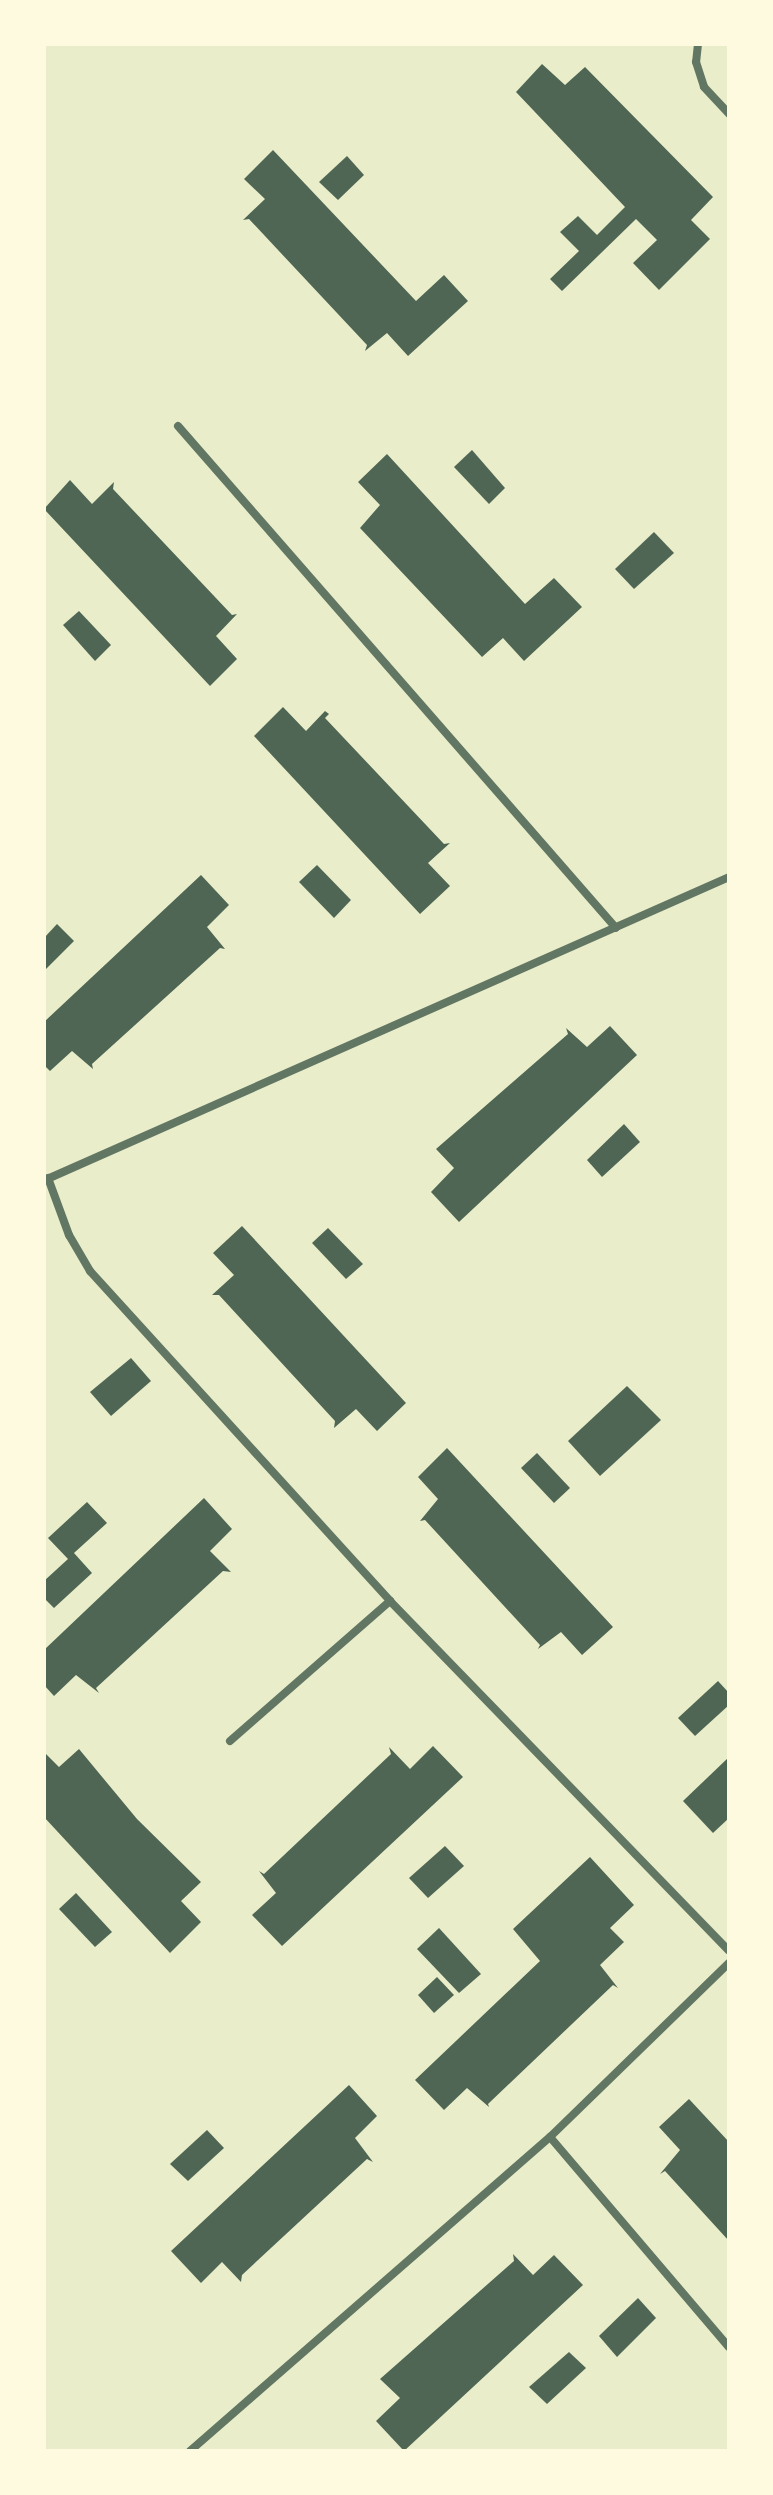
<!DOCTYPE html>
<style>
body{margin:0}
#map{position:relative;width:773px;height:2495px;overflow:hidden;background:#e9edc9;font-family:"Nunito Sans",sans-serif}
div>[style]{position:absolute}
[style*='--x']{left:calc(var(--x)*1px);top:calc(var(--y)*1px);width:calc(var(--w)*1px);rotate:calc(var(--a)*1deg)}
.building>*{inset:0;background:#4f6655}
.minor>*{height:8px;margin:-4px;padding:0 4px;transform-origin:4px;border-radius:4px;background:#617663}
span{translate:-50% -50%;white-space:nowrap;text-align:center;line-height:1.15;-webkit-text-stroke:8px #fefae0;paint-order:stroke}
.frame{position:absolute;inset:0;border:46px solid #fefae0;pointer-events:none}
</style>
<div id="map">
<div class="building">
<div style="clip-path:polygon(542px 64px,565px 85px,585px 67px,713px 197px,691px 220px,710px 239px,659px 290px,633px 263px,657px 240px,636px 219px,562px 291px,550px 279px,579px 251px,560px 232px,578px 216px,597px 235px,625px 207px,516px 92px)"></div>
<div style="clip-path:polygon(273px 150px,416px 301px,444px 275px,468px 301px,408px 356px,387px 333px,365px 351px,367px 345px,249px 219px,243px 220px,265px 199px,244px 179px)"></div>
<div style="clip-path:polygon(347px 156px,364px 175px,338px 200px,319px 182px)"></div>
<div style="clip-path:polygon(472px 450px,505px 488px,489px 504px,454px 467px)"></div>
<div style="clip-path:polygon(387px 454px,525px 604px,554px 578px,582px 607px,524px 661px,503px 638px,482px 657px,360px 528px,380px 505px,358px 482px)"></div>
<div style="clip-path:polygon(70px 480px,92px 504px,114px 482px,113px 489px,232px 615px,237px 614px,216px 636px,237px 659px,210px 686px,44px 509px)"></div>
<div style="clip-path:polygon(654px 532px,674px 553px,634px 589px,615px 569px)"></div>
<div style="clip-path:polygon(79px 611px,111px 645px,95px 661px,63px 625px)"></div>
<div style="clip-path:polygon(283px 707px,306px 731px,325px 711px,329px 714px,325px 718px,444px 844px,450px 843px,428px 863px,450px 886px,420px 914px,254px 736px)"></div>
<div style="clip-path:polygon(317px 865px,351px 900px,334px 918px,299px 882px)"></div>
<div style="clip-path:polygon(201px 875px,229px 905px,207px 927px,225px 949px,220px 948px,92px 1064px,93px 1069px,72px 1051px,50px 1071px,44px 1065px,44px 1022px)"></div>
<div style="clip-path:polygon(57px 924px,74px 941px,44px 971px,44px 938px)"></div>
<div style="clip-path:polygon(610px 1026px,637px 1055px,459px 1222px,431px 1192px,454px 1168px,436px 1149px,568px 1034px,566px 1028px,587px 1047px)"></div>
<div style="clip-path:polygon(624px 1124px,640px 1142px,602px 1177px,587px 1160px)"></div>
<div style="clip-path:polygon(242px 1226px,406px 1403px,377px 1431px,356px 1409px,334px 1428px,335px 1421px,219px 1295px,212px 1295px,234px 1275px,213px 1253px)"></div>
<div style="clip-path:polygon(328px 1228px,363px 1264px,346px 1279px,312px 1243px)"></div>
<div style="clip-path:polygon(131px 1358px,151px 1381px,111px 1416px,90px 1392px)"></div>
<div style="clip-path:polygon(627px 1386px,661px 1420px,600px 1476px,568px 1441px)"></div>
<div style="clip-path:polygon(447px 1448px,613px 1627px,582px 1655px,561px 1632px,538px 1649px,540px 1645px,425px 1520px,420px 1521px,438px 1499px,418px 1477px)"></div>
<div style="clip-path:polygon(537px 1453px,570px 1488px,554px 1503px,521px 1468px)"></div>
<div style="clip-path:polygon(204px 1498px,232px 1529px,210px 1551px,231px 1572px,223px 1571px,96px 1688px,99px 1693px,76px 1675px,54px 1696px,44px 1685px,44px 1650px)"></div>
<div style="clip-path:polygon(87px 1502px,107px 1523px,74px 1553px,92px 1573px,54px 1608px,44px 1598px,44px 1581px,68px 1559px,48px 1538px)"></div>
<div style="clip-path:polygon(718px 1681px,729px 1693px,729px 1705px,695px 1736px,678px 1718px)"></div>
<div style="clip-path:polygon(433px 1746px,463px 1777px,282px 1946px,252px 1915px,276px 1893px,259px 1871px,264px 1874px,391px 1754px,389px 1747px,410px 1769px)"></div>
<div style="clip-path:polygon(79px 1749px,137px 1819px,201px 1882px,181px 1901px,201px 1922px,170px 1953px,44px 1817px,44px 1752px,59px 1767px)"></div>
<div style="clip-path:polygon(729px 1757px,729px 1818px,713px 1833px,683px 1801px)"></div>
<div style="clip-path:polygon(445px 1846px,464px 1866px,428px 1898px,409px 1878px)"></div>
<div style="clip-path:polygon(590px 1857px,634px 1905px,610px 1928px,624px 1942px,600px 1965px,618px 1988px,613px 1985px,488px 2104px,489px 2107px,467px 2088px,444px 2110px,415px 2080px,540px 1961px,513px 1929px)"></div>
<div style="clip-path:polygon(76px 1893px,112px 1932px,95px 1947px,59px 1909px)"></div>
<div style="clip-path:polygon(439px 1928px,481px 1974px,459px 1993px,417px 1949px)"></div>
<div style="clip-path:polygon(437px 1977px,454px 1995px,434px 2013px,418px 1995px)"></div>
<div style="clip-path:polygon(349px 2085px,377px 2116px,355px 2138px,373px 2162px,367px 2159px,242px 2275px,241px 2282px,222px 2262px,201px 2283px,171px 2251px)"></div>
<div style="clip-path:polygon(689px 2099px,729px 2142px,729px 2241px,665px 2171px,660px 2174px,680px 2150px,659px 2127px)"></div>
<div style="clip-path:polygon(207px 2130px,224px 2148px,188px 2181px,170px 2164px)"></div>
<div style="clip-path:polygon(513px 2254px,533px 2275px,554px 2255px,583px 2285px,404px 2451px,376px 2421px,400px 2398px,380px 2379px,514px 2261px)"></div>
<div style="clip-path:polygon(638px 2298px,656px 2318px,617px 2357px,599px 2336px)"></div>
<div style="clip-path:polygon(569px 2352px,586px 2368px,547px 2404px,529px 2387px)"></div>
</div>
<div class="minor">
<div style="--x:698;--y:44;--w:18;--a:96"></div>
<div style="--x:696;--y:62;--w:26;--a:72"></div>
<div style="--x:704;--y:87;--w:37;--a:47"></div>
<div style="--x:178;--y:426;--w:666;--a:48.89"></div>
<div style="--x:48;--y:1178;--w:61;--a:69.8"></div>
<div style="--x:69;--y:1235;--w:42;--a:59.7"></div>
<div style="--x:90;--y:1271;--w:446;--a:47.7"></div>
<div style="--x:390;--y:1601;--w:487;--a:45.9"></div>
<div style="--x:45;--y:1180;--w:748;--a:-23.89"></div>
<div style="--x:230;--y:1741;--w:213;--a:-41.2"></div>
<div style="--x:550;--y:2137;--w:276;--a:49.6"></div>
<div style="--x:190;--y:2451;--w:478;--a:-41.1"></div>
<div style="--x:550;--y:2137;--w:250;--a:-44.2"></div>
</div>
<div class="frame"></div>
</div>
